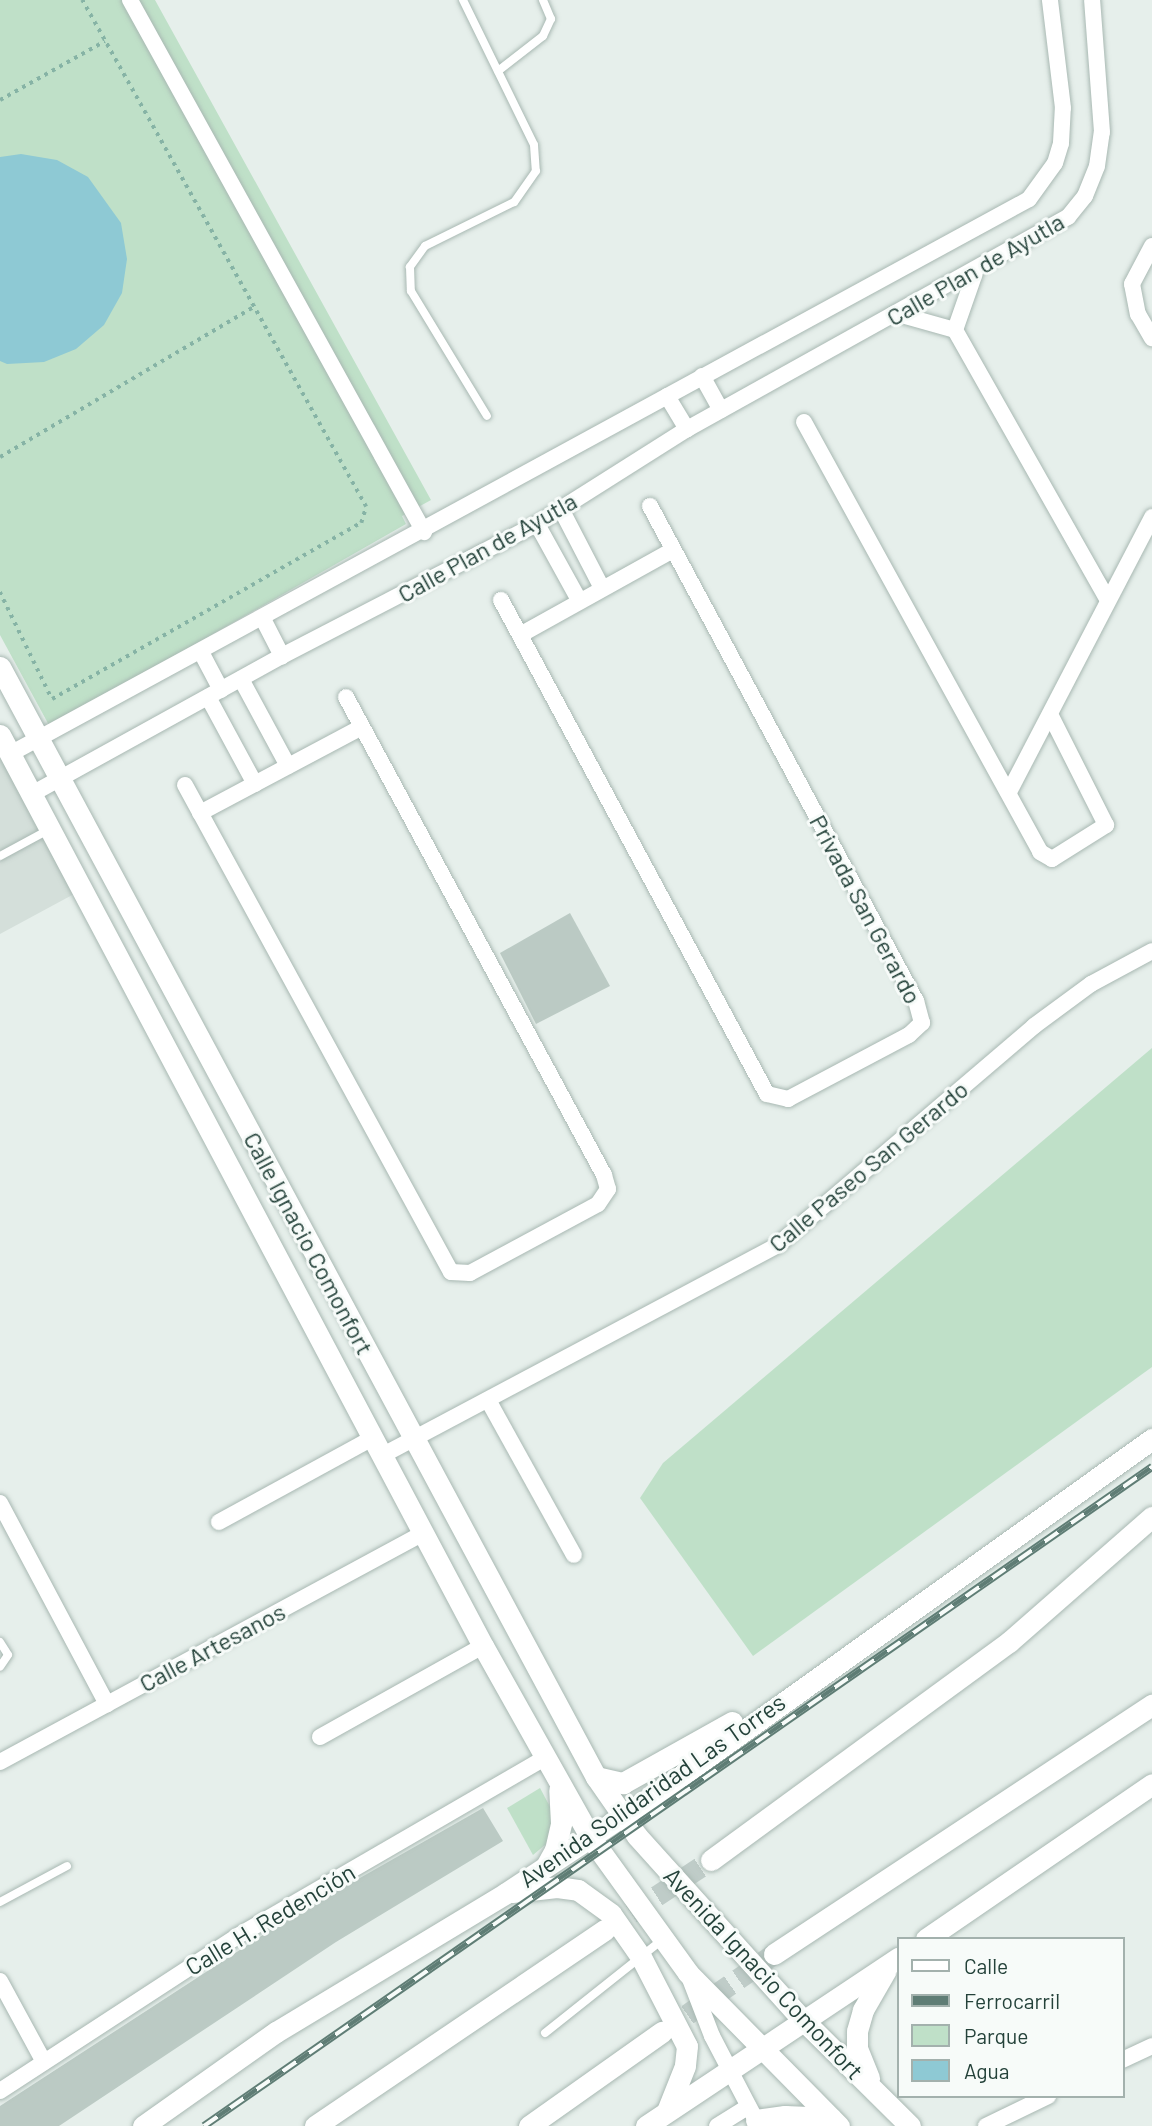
<!DOCTYPE html>
<meta charset="utf-8">
<style>
body{margin:0}
#map{position:relative;width:1152px;height:2126px;overflow:hidden;background:#e6efeb;font-family:Barlow,sans-serif}
div>[style]{position:absolute}
[style*='--x']{left:calc(var(--x)*1px);top:calc(var(--y)*1px);width:calc(var(--w)*1px);rotate:calc(var(--a)*1deg)}
.built>*{inset:0;background:#d4dfda}
.green>*{inset:0;background:#bfe0c8}
.water>*{inset:0;background:#8ec9d4}
.building>*{inset:0;background:#bbcac4}
.secondary-tunnel>*{height:21px;margin-top:-10.5px;transform-origin:0;background:repeating-linear-gradient(90deg,#bfccc8 0 21px,transparent 0 31px)}
.path>*{height:3.5px;margin-top:-1.75px;transform-origin:0;background:repeating-linear-gradient(90deg,#86b3a5 0 3.5px,transparent 0 8.5px)}
.roads{filter:drop-shadow(0 0 2px #a8b8b2) drop-shadow(0 0 2px #a8b8b2)}
.service>*{height:8px;margin:-4px;padding:0 4px;transform-origin:4px;border-radius:4px;background:#fff}
.minor>*{height:16px;margin:-8px;padding:0 8px;transform-origin:8px;border-radius:8px;background:#fff}
.secondary>*{height:21px;margin:-10.5px;padding:0 10.5px;transform-origin:10.5px;border-radius:10.5px;background:#fff}
.rail>*{height:8px;margin-top:-4px;transform-origin:0;background:repeating-linear-gradient(90deg,#f7fbf9 0 16px,#5f7d75 0 32px);box-sizing:border-box;border-block:2px solid #5f7d75}
span{translate:-50% -50%;white-space:nowrap;text-align:center;line-height:1.15;-webkit-text-stroke:6px #f7fbf9;paint-order:stroke}
.street-label{font-size:24px;color:#24423a}
.legend{position:absolute;left:897px;top:1937px;width:228px;height:161px;box-sizing:border-box;background:#f7fbf9;border:2px solid #a3b1ad;margin:0;padding:9px 12px;list-style:none;font-size:21px;color:#24423a}
.legend li{display:flex;align-items:center;gap:14px;height:35px}
.legend b{width:35px;border:2px solid #a3b1ad}
</style>
<div id="map">
<div class="built">
<div style="clip-path:polygon(0 734px,87px 887px,0 934px)"></div>
</div>
<div class="green">
<div style="clip-path:polygon(0 0,155px 0,431px 500px,402px 516px,406px 524px,50px 727px,0 635px)"></div>
<div style="clip-path:polygon(1152px 1048px,1152px 1367px,753px 1656px,640px 1498px,663px 1463px)"></div>
<div style="clip-path:polygon(540px 1788px,556px 1818px,552px 1839px,533px 1855px,507px 1808px)"></div>
</div>
<div class="water">
<div style="clip-path:polygon(21px 154px,57px 160px,88px 177px,121px 223px,127px 259px,122px 293px,104px 325px,76px 349px,44px 362px,7px 364px,0 361px,0 157px)"></div>
</div>
<div class="building">
<div style="clip-path:polygon(570px 913px,610px 986px,536px 1024px,500px 953px)"></div>
<div style="clip-path:polygon(483px 1808px,503px 1841px,336px 1942px,59px 2126px,0 2126px,0 2106px,286px 1920px)"></div>
</div>
<div class="secondary-tunnel">
<div style="--x:605;--y:1930;--w:127;--a:-33.4"></div>
<div style="--x:662;--y:2032;--w:136;--a:-34.9"></div>
</div>
<div class="path">
<div style="--x:0;--y:100;--w:120;--a:-29.3"></div>
<div style="--x:0;--y:457;--w:295;--a:-30.6"></div>
<div style="--x:0;--y:592;--w:119;--a:64.1"></div>
<div style="--x:52;--y:699;--w:356;--a:-29.7"></div>
<div style="--x:361;--y:523;--w:17;--a:-73"></div>
<div style="--x:366;--y:507;--w:581;--a:-119.26"></div>
</div>
<div class="roads">
<div class="service">
<div style="--x:463;--y:0;--w:161;--a:63.9"></div>
<div style="--x:534;--y:145;--w:26;--a:86"></div>
<div style="--x:536;--y:171;--w:38;--a:125"></div>
<div style="--x:514;--y:202;--w:99;--a:153.7"></div>
<div style="--x:425;--y:246;--w:26;--a:126"></div>
<div style="--x:410;--y:267;--w:24;--a:88"></div>
<div style="--x:411;--y:291;--w:146;--a:58.7"></div>
<div style="--x:498;--y:71;--w:57;--a:-37.9"></div>
<div style="--x:543;--y:36;--w:19;--a:-65"></div>
<div style="--x:551;--y:19;--w:21;--a:-113"></div>
<div style="--x:0;--y:856;--w:55;--a:-28.4"></div>
<div style="--x:0;--y:1642;--w:15;--a:58"></div>
<div style="--x:8;--y:1655;--w:14;--a:124"></div>
<div style="--x:0;--y:1902;--w:76;--a:-28.2"></div>
<div style="--x:545;--y:2033;--w:151;--a:-38.5"></div>
</div>
<div class="minor">
<div style="--x:130;--y:0;--w:608;--a:61.07"></div>
<div style="--x:1152;--y:246;--w:43;--a:117.8"></div>
<div style="--x:1132;--y:284;--w:31;--a:79"></div>
<div style="--x:1138;--y:314;--w:28;--a:60"></div>
<div style="--x:898;--y:314;--w:59;--a:15.7"></div>
<div style="--x:955;--y:330;--w:310;--a:60.5"></div>
<div style="--x:955;--y:330;--w:60;--a:-70.7"></div>
<div style="--x:702;--y:376;--w:39;--a:61"></div>
<div style="--x:667;--y:396;--w:39;--a:59"></div>
<div style="--x:804;--y:422;--w:491;--a:61.2"></div>
<div style="--x:1040;--y:852;--w:14;--a:30"></div>
<div style="--x:1052;--y:859;--w:64;--a:-32.2"></div>
<div style="--x:1106;--y:825;--w:122;--a:-116.8"></div>
<div style="--x:561;--y:509;--w:89;--a:62.6"></div>
<div style="--x:537;--y:524;--w:87;--a:61.1"></div>
<div style="--x:501;--y:600;--w:561;--a:61.7"></div>
<div style="--x:767;--y:1094;--w:22;--a:13"></div>
<div style="--x:788;--y:1099;--w:137;--a:-27.9"></div>
<div style="--x:909;--y:1035;--w:18;--a:-43"></div>
<div style="--x:922;--y:1023;--w:23;--a:-105"></div>
<div style="--x:916;--y:1001;--w:562;--a:-118.25"></div>
<div style="--x:263;--y:619;--w:42;--a:62.8"></div>
<div style="--x:520;--y:635;--w:175;--a:-29.1"></div>
<div style="--x:201;--y:652;--w:43;--a:62.2"></div>
<div style="--x:241;--y:679;--w:99;--a:61.6"></div>
<div style="--x:208;--y:697;--w:99;--a:61.6"></div>
<div style="--x:10;--y:754;--w:1160;--a:-28.57"></div>
<div style="--x:1029;--y:199;--w:44;--a:-54.2"></div>
<div style="--x:1055;--y:163;--w:21;--a:-73"></div>
<div style="--x:1061;--y:143;--w:35;--a:-87"></div>
<div style="--x:1063;--y:108;--w:109;--a:-96.9"></div>
<div style="--x:185;--y:785;--w:555;--a:61.36"></div>
<div style="--x:451;--y:1272;--w:19;--a:3"></div>
<div style="--x:470;--y:1273;--w:145;--a:-28.3"></div>
<div style="--x:598;--y:1204;--w:18;--a:-56"></div>
<div style="--x:608;--y:1189;--w:15;--a:-106"></div>
<div style="--x:604;--y:1175;--w:543;--a:-118.36"></div>
<div style="--x:1009;--y:792;--w:310;--a:-62.5"></div>
<div style="--x:30;--y:795;--w:288;--a:-28.9"></div>
<div style="--x:282;--y:656;--w:287;--a:-27.4"></div>
<div style="--x:537;--y:524;--w:178;--a:-32.3"></div>
<div style="--x:687;--y:429;--w:436;--a:-29.1"></div>
<div style="--x:1068;--y:217;--w:27;--a:-51"></div>
<div style="--x:1085;--y:196;--w:32;--a:-68"></div>
<div style="--x:1097;--y:166;--w:34;--a:-82"></div>
<div style="--x:1102;--y:132;--w:132;--a:-94.3"></div>
<div style="--x:200;--y:813;--w:183;--a:-28"></div>
<div style="--x:488;--y:1400;--w:177;--a:61"></div>
<div style="--x:383;--y:1455;--w:449;--a:-28"></div>
<div style="--x:779;--y:1244;--w:335;--a:-40.5"></div>
<div style="--x:1034;--y:1026;--w:71;--a:-36.4"></div>
<div style="--x:1091;--y:984;--w:69;--a:-28.4"></div>
<div style="--x:0;--y:1503;--w:228;--a:62"></div>
<div style="--x:219;--y:1522;--w:177;--a:-28.7"></div>
<div style="--x:320;--y:1737;--w:187;--a:-29.2"></div>
<div style="--x:0;--y:1762;--w:482;--a:-28.4"></div>
<div style="--x:690;--y:1979;--w:61;--a:68.9"></div>
<div style="--x:712;--y:2036;--w:102;--a:62.4"></div>
<div style="--x:0;--y:1981;--w:92;--a:61.5"></div>
<div style="--x:1122;--y:2060;--w:33;--a:-25"></div>
<div style="--x:0;--y:2091;--w:282;--a:-33.1"></div>
<div style="--x:236;--y:1937;--w:357;--a:-30.1"></div>
<div style="--x:717;--y:2126;--w:36;--a:-32"></div>
<div style="--x:986;--y:2126;--w:69;--a:-25.8"></div>
</div>
<div class="secondary">
<div style="--x:0;--y:667;--w:1260;--a:61.77"></div>
<div style="--x:596;--y:1777;--w:72;--a:55.2"></div>
<div style="--x:637;--y:1836;--w:246;--a:48"></div>
<div style="--x:802;--y:2019;--w:152;--a:44.7"></div>
<div style="--x:0;--y:735;--w:1031;--a:62.07"></div>
<div style="--x:483;--y:1646;--w:219;--a:60.7"></div>
<div style="--x:590;--y:1837;--w:168;--a:54.2"></div>
<div style="--x:688;--y:1973;--w:215;--a:45.4"></div>
<div style="--x:596;--y:1777;--w:28;--a:13"></div>
<div style="--x:623;--y:1783;--w:125;--a:-29.2"></div>
<div style="--x:711;--y:1860;--w:369;--a:-36.2"></div>
<div style="--x:1009;--y:1642;--w:190;--a:-41.2"></div>
<div style="--x:546;--y:1866;--w:18;--a:-61"></div>
<div style="--x:555;--y:1850;--w:28;--a:-77"></div>
<div style="--x:561;--y:1823;--w:33;--a:-93"></div>
<div style="--x:512;--y:1892;--w:45;--a:-6.3"></div>
<div style="--x:557;--y:1887;--w:21;--a:8"></div>
<div style="--x:578;--y:1890;--w:41;--a:36"></div>
<div style="--x:611;--y:1914;--w:52;--a:55.1"></div>
<div style="--x:641;--y:1957;--w:100;--a:62.7"></div>
<div style="--x:687;--y:2046;--w:20;--a:96"></div>
<div style="--x:685;--y:2066;--w:48;--a:111.8"></div>
<div style="--x:926;--y:1939;--w:274;--a:-34.4"></div>
<div style="--x:774;--y:1954;--w:453;--a:-33.4"></div>
<div style="--x:869;--y:2078;--w:31;--a:-112"></div>
<div style="--x:857;--y:2049;--w:18;--a:-90"></div>
<div style="--x:857;--y:2031;--w:22;--a:-74"></div>
<div style="--x:863;--y:2010;--w:46;--a:-60.1"></div>
<div style="--x:756;--y:2120;--w:29;--a:-8"></div>
<div style="--x:785;--y:2116;--w:46;--a:2.5"></div>
<div style="--x:143;--y:2126;--w:163;--a:-35.3"></div>
<div style="--x:276;--y:2032;--w:269;--a:-31.1"></div>
<div style="--x:506;--y:1893;--w:176;--a:-33.4"></div>
<div style="--x:653;--y:1796;--w:614;--a:-35.58"></div>
<div style="--x:315;--y:2126;--w:350;--a:-34.1"></div>
<div style="--x:529;--y:2126;--w:163;--a:-35.3"></div>
<div style="--x:646;--y:2126;--w:303;--a:-33.7"></div>
</div>
</div>
<div class="rail">
<div style="--x:204;--y:2126;--w:1155;--a:-34.81"></div>
</div>
<div class="street-label">
<span style="left:975px;top:269px;rotate:-30deg">Calle Plan de Ayutla</span>
<span style="left:487px;top:547px;rotate:-29deg">Calle Plan de Ayutla</span>
<span style="left:866px;top:909px;rotate:62deg">Privada San Gerardo</span>
<span style="left:868px;top:1166px;rotate:-40deg">Calle Paseo San Gerardo</span>
<span style="left:309px;top:1243px;rotate:62deg">Calle Ignacio Comonfort</span>
<span style="left:212px;top:1647px;rotate:-28deg">Calle Artesanos</span>
<span style="left:652px;top:1790px;rotate:-35deg">Avenida Solidaridad Las Torres</span>
<span style="left:270px;top:1919px;rotate:-31deg">Calle H. Redención</span>
<span style="left:764px;top:1973px;rotate:47deg">Avenida Ignacio Comonfort</span>
</div>
<ul class="legend">
<li><b style="height:9px;background:#fff"></b>Calle</li>
<li><b style="height:9px;background:#5f7d75"></b>Ferrocarril</li>
<li><b style="height:19px;background:#bfe0c8"></b>Parque</li>
<li><b style="height:19px;background:#8ec9d4"></b>Agua</li>
</ul>
</div>
